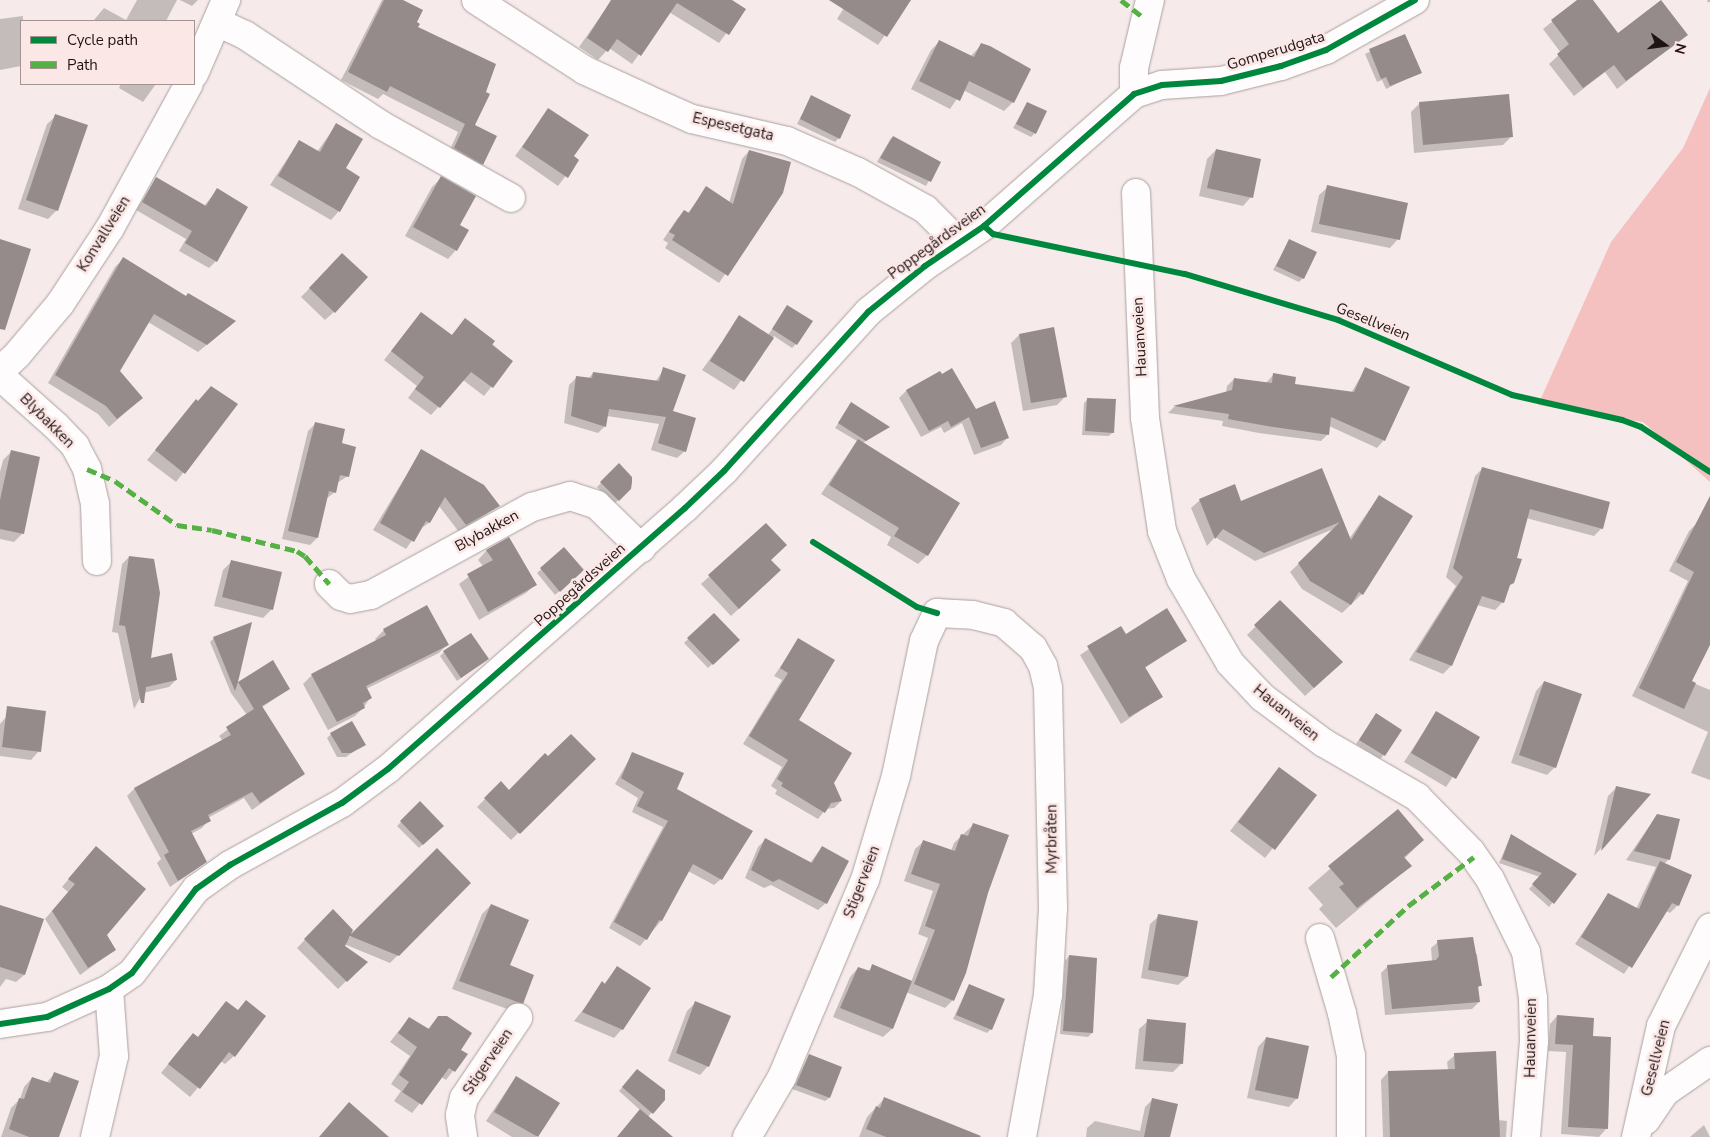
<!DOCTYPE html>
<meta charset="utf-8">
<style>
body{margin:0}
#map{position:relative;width:1710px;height:1137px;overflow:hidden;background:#f6ebea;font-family:"Nunito Sans",sans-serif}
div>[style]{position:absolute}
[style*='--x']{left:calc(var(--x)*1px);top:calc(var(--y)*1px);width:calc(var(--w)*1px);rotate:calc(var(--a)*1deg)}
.green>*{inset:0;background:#f5c1c0}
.shadow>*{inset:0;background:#0003}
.building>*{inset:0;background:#958b8a}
.roads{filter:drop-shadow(0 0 1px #aaa09f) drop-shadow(0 0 1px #aaa09f)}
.minor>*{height:28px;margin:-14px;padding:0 14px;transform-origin:14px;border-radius:14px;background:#fefcfc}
.quiet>*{height:5px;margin-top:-2.5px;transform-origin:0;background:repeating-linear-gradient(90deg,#55b144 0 10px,transparent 0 15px)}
.cycleway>*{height:6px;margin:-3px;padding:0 3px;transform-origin:3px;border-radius:3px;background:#00873e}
span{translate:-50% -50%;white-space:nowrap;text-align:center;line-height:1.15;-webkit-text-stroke:5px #fbe7e5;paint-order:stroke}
.street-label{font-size:15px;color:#1f1413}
.legend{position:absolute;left:20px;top:20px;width:175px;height:65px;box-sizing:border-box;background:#fbe7e5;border:1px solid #a39391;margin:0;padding:6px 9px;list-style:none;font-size:15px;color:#1f1413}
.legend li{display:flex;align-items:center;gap:10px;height:25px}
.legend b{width:25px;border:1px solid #a39391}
.north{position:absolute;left:1640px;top:20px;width:50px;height:50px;-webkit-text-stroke:4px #fbe7e5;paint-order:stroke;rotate:104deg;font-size:14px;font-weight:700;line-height:20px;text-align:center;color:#1f1413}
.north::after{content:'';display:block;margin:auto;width:18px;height:22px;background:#1f1413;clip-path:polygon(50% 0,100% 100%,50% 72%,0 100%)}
</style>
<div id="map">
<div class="green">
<div style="clip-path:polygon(1710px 88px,1710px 482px,1643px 422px,1538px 405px,1611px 242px,1683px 148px)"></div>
</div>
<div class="shadow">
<div style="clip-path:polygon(137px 0,177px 0,166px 21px,93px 21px,104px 8px,126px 20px)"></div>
<div style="clip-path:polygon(180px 0,198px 0,192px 6px)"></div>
<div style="clip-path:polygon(382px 0,400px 0,474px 126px,482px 164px,474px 172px,447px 156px,458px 132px,383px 94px,378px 99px,341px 80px)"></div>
<div style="clip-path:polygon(612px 0,729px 0,744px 9px,719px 43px,669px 12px,632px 64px,609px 48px,598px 60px,579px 47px)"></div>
<div style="clip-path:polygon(849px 0,910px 0,878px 45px,837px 19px)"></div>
<div style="clip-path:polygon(1579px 0,1592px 0,1618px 35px,1686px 34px,1617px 89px,1605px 72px,1574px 96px,1549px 64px,1561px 53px,1543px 29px)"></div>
<div style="clip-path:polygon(23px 16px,21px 66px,0 70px,0 19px)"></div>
<div style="clip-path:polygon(1405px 35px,1420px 72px,1386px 89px,1382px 80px,1377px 82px,1365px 54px)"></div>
<div style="clip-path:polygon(939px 42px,970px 57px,981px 45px,1013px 102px,1004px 111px,963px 90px,950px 109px,911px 89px,931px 50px)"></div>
<div style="clip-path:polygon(121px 84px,156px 84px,143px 102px,119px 88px)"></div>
<div style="clip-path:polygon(811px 97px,839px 138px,835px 142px,797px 124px)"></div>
<div style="clip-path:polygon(1027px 103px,1035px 133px,1031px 137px,1013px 128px)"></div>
<div style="clip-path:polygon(1420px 103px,1512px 136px,1503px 145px,1414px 153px,1411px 112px)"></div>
<div style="clip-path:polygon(549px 110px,573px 157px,578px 160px,558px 186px,515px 156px)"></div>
<div style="clip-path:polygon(56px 116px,57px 210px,48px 219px,18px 209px,47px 124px)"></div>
<div style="clip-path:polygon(336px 125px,344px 169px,339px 211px,331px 220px,270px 185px,299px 141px,317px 152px)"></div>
<div style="clip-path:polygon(891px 138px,939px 162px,926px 186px,877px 162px)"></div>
<div style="clip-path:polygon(1216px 150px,1251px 197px,1243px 206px,1199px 196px,1207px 159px)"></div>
<div style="clip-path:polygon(749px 151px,781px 192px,719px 283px,665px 248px,668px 243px,663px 240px,677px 219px,684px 211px,687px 214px,707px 188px,729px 203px,742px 159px)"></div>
<div style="clip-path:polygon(157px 178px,204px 206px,217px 190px,216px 261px,209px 268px,179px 251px,186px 239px,136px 210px)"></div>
<div style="clip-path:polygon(441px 178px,458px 225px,456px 250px,448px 259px,405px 236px,432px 187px)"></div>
<div style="clip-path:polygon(1328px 187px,1398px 239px,1390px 248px,1311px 232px,1319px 195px)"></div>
<div style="clip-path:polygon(1289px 241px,1303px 278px,1299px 282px,1273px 270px)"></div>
<div style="clip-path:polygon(123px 259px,185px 297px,188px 294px,226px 329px,198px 352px,148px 322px,119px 371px,142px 398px,109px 427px,98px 414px,48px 383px,115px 267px)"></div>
<div style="clip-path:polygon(334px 263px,334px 312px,325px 320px,301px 297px)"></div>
<div style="clip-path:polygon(788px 306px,796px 344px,792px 348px,774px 336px,734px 390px,702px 370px,740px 317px,768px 335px)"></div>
<div style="clip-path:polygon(421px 313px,451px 336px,465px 320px,512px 361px,484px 396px,463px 380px,431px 415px,408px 398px,417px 386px,384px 360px)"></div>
<div style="clip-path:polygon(1019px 335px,1066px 396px,1057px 405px,1023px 411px,1011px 343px)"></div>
<div style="clip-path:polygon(1366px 368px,1384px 440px,1377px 448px,1329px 426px,1328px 434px,1321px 441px,1259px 433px,1222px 426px,1223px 421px,1168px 413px,1174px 407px,1226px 393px,1227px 386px,1234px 379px,1266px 383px,1273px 375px,1293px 385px,1351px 393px)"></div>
<div style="clip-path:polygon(664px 369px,672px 412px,685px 451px,677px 458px,651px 450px,659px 424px,607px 416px,605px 426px,598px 433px,564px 423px,569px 385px,577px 377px,588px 379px,593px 373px,655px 382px)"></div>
<div style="clip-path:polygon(907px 390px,975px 410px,1008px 437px,1001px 445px,974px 455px,962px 423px,944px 433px,941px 427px,921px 437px,899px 398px)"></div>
<div style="clip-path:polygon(1088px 399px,1113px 432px,1109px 436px,1082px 435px,1084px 403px)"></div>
<div style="clip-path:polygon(196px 401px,237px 404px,176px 482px,147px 460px)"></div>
<div style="clip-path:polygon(851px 404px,888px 427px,863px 443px,927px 555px,918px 564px,887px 545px,891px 537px,821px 494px,857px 441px,835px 428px)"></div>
<div style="clip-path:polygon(316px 423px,340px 444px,348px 476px,337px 483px,335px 492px,326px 499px,317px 538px,310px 545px,282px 539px,308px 431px)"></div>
<div style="clip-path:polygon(421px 451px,499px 506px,459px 532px,439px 506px,429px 523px,420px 529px,406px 549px,373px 530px)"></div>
<div style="clip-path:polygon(11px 452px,23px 533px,14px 542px,0 539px,0 472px,3px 460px)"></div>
<div style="clip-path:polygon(619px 465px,630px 489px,614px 504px,597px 487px)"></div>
<div style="clip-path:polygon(1483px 468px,1602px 528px,1594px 536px,1526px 518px,1515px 558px,1520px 560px,1503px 602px,1495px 610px,1477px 605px,1451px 666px,1443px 674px,1409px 660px,1456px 586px,1446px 577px,1475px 476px)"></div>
<div style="clip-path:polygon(1321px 470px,1349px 539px,1379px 496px,1362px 594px,1342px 613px,1302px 589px,1290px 572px,1336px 528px,1255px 561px,1215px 537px,1207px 546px,1191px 508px,1200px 500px,1241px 502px)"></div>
<div style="clip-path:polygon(1697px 523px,1710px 532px,1710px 642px,1691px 682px,1710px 690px,1710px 780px,1691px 773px,1708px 732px,1632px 696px,1688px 581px,1669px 571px,1689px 531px)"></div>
<div style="clip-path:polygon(766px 524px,772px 578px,731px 616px,701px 584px)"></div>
<div style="clip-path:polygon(509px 539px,535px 585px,526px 593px,479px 620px,459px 584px,483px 566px,478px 560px,486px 551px)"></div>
<div style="clip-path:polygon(564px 549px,579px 574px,555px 595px,537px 573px)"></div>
<div style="clip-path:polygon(129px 557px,149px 659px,176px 680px,169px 687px,143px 693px,134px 709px,118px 633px,112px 632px,122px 564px)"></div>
<div style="clip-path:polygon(232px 561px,272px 609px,263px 618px,214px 606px,223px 570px)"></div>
<div style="clip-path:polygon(1280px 602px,1333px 670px,1305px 696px,1247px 635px)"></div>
<div style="clip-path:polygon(714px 615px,738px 640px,708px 668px,684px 643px)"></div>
<div style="clip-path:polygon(1121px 628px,1125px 635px,1185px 641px,1145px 668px,1162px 696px,1121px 724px,1080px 655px)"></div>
<div style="clip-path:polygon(384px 630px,447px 645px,439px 653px,366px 689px,370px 698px,364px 707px,355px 716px,328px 730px,303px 684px,312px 675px,377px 641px,375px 639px)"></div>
<div style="clip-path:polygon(214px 638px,236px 684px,272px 662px,289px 689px,261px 708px,304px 774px,252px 810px,244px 798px,208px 818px,209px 820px,202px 828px,191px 834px,206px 862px,170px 887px,157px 863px,161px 859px,127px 796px,134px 789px,223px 741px,219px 736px,247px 715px,231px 693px,210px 642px)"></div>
<div style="clip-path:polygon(799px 640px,797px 721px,841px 801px,834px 808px,826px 809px,818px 819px,775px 794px,777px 790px,771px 786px,782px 767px,743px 744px,782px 680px,774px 676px)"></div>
<div style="clip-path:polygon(444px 652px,487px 659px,457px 681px,440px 656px)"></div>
<div style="clip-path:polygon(1544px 682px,1555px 767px,1547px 775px,1511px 763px,1536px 691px)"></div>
<div style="clip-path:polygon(1436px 713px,1479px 738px,1446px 787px,1404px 762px)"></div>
<div style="clip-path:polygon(1376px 715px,1384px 755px,1380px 759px,1356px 744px)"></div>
<div style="clip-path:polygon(6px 717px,39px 751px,31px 760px,0 756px,0 724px)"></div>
<div style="clip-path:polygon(331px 734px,364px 744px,346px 757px,337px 757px,327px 738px)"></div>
<div style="clip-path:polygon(633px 753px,675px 790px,721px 879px,714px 885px,688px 871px,661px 921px,640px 946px,609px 928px,663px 827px,632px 812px,638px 798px,615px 784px)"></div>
<div style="clip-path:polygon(548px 758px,594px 759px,511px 840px,477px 807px,501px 783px,509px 792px)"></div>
<div style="clip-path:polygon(1279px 768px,1315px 795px,1265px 858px,1230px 831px)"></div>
<div style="clip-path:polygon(1617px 787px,1649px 795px,1594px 856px,1608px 796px)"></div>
<div style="clip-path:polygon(420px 803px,442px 826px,419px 848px,397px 826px)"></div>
<div style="clip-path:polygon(1398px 810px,1423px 840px,1404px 859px,1410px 866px,1336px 928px,1319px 909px,1323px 905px,1308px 888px)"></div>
<div style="clip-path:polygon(1657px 815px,1669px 859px,1664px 864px,1678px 905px,1670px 913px,1666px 911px,1624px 974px,1575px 944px,1608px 895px,1636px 909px,1656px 867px,1626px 860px)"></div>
<div style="clip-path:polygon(974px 824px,987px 893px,953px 1000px,945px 1008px,906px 992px,892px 1029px,883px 1037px,833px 1017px,850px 977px,858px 968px,867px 972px,873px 966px,911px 982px,928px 938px,918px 934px,933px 891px,904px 881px,915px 849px,923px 842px,951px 851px,954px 843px)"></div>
<div style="clip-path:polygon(1511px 835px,1575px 874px,1549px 907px,1529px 889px,1540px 877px,1499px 863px)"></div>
<div style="clip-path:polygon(766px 839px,810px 863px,822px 847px,826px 903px,818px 910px,771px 885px,764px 888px,745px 878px,758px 847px)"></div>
<div style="clip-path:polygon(437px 850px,470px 883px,390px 963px,344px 944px,343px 947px,366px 962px,338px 989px,297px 948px,333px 911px,348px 939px)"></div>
<div style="clip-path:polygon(88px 856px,105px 935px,115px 950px,80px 975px,45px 919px,68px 892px,62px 887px)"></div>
<div style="clip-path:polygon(491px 905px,522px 1003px,513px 1011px,452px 989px,482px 914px)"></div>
<div style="clip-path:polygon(0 906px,24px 975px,16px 982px,6px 979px,0 987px)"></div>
<div style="clip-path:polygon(1159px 916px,1187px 977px,1178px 985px,1141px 978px,1150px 924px)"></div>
<div style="clip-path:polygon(1438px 942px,1477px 954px,1481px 985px,1477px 989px,1479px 1002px,1472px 1009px,1385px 1015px,1381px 973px,1388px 966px,1432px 961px,1431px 948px)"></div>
<div style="clip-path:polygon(1069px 956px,1092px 1033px,1088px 1037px,1060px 1034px,1065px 961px)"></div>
<div style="clip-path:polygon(617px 968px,622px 1029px,614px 1038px,574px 1021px)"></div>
<div style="clip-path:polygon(969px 985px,991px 1029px,987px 1033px,953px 1019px)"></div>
<div style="clip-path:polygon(696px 1002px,708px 1066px,700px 1075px,668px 1061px,687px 1011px)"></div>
<div style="clip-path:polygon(237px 1011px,234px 1056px,225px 1064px,220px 1061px,190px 1097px,161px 1073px,185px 1043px,193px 1035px,197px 1038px,218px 1012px)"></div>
<div style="clip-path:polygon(1557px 1016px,1591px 1037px,1609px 1038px,1606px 1129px,1599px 1137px,1561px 1134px,1566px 1052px,1548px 1051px,1550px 1024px)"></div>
<div style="clip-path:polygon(438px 1017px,459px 1050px,466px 1054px,446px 1080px,441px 1077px,412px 1113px,394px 1101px,401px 1091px,391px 1084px,410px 1056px,390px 1042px,409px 1018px,427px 1030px)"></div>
<div style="clip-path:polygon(1148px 1021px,1181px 1064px,1173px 1072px,1135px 1069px,1139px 1029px)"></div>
<div style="clip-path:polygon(1266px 1038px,1297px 1098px,1289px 1107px,1247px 1098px,1258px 1047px)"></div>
<div style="clip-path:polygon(809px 1055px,829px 1098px,825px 1101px,792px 1089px)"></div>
<div style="clip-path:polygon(1455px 1055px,1498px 1120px,1507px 1121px,1506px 1137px,1383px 1137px,1381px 1080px,1388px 1072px,1448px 1070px,1447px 1062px)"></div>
<div style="clip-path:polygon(54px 1074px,58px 1137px,1px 1137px,11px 1108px,20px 1099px,24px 1087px,32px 1078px,46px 1083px)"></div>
<div style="clip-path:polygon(633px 1075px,663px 1099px,648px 1117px,671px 1137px,617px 1137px,640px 1110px,619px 1091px)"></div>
<div style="clip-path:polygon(516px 1077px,558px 1103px,536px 1137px,512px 1137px,486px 1121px)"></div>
<div style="clip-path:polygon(884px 1099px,951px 1137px,859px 1137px,867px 1117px)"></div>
<div style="clip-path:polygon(1152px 1100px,1170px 1137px,1086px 1137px,1087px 1128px,1095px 1121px,1140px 1131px,1145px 1107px)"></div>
<div style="clip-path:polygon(1704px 1125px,1710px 1137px,1690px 1137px)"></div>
</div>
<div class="building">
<div style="clip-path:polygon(384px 0,403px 0,423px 10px,417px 22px,420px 24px,418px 27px,496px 64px,486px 92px,490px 94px,475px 125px,497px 136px,483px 165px,454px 148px,465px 124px,390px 86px,387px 92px,348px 72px)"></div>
<div style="clip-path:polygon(611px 0,732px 0,746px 9px,729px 35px,677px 3px,641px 56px,617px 39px,608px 52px,587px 38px)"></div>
<div style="clip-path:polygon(829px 0,911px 0,887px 37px)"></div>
<div style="clip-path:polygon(1577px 0,1593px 0,1618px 33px,1661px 0,1688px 35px,1626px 81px,1614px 65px,1583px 88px,1557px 54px,1569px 44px,1551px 20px)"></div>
<div style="clip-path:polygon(1405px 34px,1422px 73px,1390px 86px,1386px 77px,1381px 79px,1369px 49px)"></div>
<div style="clip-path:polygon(939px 40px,974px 57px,981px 43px,990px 46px,1031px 69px,1014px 103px,969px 81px,960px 101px,919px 81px)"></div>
<div style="clip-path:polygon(1509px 94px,1513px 137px,1423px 145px,1419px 102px)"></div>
<div style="clip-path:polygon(811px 95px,851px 115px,840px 139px,800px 119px)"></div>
<div style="clip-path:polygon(1027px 102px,1047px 111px,1036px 134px,1016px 124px)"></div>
<div style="clip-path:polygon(548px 108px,589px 135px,574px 156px,579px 160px,568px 178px,522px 147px)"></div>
<div style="clip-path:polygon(55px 114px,88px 125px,58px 211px,26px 200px)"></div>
<div style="clip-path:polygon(336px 123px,363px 139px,346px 168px,360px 177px,340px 212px,278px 176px,299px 140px,320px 152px)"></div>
<div style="clip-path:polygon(893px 136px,941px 162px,931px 182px,880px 158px)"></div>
<div style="clip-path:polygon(1216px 149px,1261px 159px,1253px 198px,1207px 188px)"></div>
<div style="clip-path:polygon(749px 150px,791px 162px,783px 193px,728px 276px,672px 240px,675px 235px,669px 232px,684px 210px,689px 213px,706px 186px,733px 204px)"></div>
<div style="clip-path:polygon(441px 176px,476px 196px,460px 225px,469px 230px,457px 251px,413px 227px)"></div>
<div style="clip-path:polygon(156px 177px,206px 206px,217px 188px,248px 207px,217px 262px,185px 243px,192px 231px,142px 202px)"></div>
<div style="clip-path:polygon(1327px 185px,1408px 203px,1400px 240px,1319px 224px)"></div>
<div style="clip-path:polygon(0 239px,31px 249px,5px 330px,0 329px)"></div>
<div style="clip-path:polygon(1289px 239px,1317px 252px,1304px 279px,1276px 266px)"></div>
<div style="clip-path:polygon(342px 253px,368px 277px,335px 313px,309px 288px)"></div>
<div style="clip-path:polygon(123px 257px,186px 296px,188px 293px,236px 321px,207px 345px,154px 314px,120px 371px,143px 398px,117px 419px,106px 406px,55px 375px)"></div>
<div style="clip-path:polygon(787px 305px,813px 321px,797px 345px,772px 329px)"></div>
<div style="clip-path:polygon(421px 312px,452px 335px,465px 318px,495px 341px,492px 345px,513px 361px,493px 388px,471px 372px,440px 408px,415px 389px,424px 377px,391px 351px)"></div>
<div style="clip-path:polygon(739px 315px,774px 338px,744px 382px,710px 361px)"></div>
<div style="clip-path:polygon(1054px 327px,1067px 397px,1031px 403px,1019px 334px)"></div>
<div style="clip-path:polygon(663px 367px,686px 375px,673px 411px,696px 418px,686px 452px,658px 443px,666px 417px,609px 409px,606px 427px,571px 416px,576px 376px,592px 378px,593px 372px,659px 381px)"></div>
<div style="clip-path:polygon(1365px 367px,1410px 387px,1385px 441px,1331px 417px,1329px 435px,1267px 426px,1228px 419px,1229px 414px,1173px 406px,1232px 390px,1234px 378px,1272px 383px,1273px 373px,1296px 377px,1295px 384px,1354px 392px)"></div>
<div style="clip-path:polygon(952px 368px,976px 409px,995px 401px,1009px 438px,981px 448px,969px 417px,951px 427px,948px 421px,929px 431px,906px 390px,940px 371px,942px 374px)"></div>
<div style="clip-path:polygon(211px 386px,238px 404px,185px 474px,155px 450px,196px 399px,198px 401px)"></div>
<div style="clip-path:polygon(1087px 398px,1116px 399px,1114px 433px,1085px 431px)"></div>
<div style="clip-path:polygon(851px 402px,890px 427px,866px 441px,838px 423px)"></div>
<div style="clip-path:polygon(315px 422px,345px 429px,342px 443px,356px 447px,349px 477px,340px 475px,336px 493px,329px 491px,318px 538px,288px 531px)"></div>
<div style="clip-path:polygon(858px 439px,960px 503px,928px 556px,894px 536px,899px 528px,829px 485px)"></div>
<div style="clip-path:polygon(421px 449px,484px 485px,500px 506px,466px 525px,445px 497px,430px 523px,426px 521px,414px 542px,380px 523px)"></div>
<div style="clip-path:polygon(11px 450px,40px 457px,24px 534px,0 529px,0 500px)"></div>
<div style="clip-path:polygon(619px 463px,632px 477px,632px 482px,631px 489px,619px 501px,600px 482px)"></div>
<div style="clip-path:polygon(1482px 467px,1610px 502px,1603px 529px,1530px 509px,1517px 558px,1522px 559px,1514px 583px,1510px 585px,1504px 603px,1482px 596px,1452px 666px,1416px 652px,1463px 577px,1453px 568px)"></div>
<div style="clip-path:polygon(1322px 468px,1351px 540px,1379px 495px,1413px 516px,1363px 595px,1359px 592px,1351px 605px,1310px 581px,1298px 563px,1340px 522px,1264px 553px,1223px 529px,1215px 539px,1199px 499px,1235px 484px,1241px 501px)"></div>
<div style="clip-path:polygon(1710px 496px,1710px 645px,1692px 681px,1696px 683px,1684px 709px,1639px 688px,1694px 572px,1676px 562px)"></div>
<div style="clip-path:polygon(766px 523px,787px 545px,771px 560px,781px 570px,739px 609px,708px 575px)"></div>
<div style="clip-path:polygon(509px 537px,537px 585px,488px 612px,467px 574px,493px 560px,486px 550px)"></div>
<div style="clip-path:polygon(564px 547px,584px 570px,560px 592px,540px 568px)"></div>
<div style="clip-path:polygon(129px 556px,154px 559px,160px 593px,151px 658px,172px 653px,177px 680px,146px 687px,144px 703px,141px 703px,125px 626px,119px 625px)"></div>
<div style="clip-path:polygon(231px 560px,282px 572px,273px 610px,222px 597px)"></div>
<div style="clip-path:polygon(1280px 600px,1343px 662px,1314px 688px,1254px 625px)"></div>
<div style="clip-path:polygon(427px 605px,449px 645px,366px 686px,372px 698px,363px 703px,365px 708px,337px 722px,311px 674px,386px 635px,383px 629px)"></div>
<div style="clip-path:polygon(1167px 608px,1187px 641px,1145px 667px,1163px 697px,1129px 717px,1087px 646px,1121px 626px,1126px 634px)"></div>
<div style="clip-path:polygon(714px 613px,740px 640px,713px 665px,687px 638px)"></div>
<div style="clip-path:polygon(252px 622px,238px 682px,235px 691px,213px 637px)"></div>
<div style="clip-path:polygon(471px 633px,489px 659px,461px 678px,443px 651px)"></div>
<div style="clip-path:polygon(798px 638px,835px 660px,799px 720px,852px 753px,834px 783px,842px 801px,831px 803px,825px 813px,781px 786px,783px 783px,777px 779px,788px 760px,749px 736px,788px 673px,780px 668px)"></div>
<div style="clip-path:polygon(273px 660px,290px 689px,262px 706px,305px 774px,260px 803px,252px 792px,208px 815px,211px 821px,191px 831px,207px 862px,178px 881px,164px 855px,169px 852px,134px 788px,231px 735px,226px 727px,254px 709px,238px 682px)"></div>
<div style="clip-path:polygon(1544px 681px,1582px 694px,1556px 768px,1519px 755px)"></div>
<div style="clip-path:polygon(7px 706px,46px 711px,41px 752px,2px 747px)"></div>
<div style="clip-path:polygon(1436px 711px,1480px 737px,1456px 779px,1411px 753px)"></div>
<div style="clip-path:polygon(1376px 713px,1402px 730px,1385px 756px,1359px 740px)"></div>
<div style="clip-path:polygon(352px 721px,366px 745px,351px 753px,342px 753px,330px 733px)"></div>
<div style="clip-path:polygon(571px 734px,596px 759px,520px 834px,484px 798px,501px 781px,509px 790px,545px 753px,548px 756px)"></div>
<div style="clip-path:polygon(632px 752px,684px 773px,677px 789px,753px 831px,722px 880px,693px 864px,662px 921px,659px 920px,647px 940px,614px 922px,668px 821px,637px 806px,644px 792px,621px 778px)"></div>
<div style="clip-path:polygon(1279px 767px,1317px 795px,1275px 850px,1238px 822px)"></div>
<div style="clip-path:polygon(1616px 786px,1651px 794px,1601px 851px)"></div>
<div style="clip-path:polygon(420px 801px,444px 826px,423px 845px,400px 821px)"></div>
<div style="clip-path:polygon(1398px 809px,1424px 840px,1404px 857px,1412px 866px,1357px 908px,1339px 887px,1344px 884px,1328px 866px)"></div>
<div style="clip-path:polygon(1657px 814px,1680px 819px,1670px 860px,1634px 851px)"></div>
<div style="clip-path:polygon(973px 823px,1009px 835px,988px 893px,966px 973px,954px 1001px,914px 984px,935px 930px,925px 926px,940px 884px,911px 874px,923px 840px,955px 851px,961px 834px,968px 836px)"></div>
<div style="clip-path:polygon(1511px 834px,1577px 874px,1554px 904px,1532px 884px,1542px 873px,1502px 859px)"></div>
<div style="clip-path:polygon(765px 838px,812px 863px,822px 846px,849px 861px,827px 904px,779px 879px,773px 882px,751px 870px)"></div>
<div style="clip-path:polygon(96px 846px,146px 889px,107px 935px,116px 950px,88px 968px,52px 911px,75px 884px,68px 879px)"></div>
<div style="clip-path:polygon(437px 848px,471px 883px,399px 956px,350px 936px,345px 946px,368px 962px,347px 982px,304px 939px,333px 909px,353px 930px,351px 934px)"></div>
<div style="clip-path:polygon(1660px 861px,1692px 875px,1679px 906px,1672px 903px,1632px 968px,1581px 937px,1608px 893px,1639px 909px)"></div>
<div style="clip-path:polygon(491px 904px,529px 920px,510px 965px,534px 975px,523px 1004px,459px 981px)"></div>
<div style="clip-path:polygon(0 905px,44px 919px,25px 975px,0 967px)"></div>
<div style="clip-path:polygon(1158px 914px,1198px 921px,1188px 977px,1148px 970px)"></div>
<div style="clip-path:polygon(1473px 937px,1482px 986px,1478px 986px,1480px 1002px,1392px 1009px,1387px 965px,1436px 960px,1439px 956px,1437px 940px)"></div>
<div style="clip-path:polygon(1069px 955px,1097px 958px,1093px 1033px,1063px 1031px)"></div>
<div style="clip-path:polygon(872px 964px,912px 981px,893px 1029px,840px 1008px,858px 967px,870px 971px)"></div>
<div style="clip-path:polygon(617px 966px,651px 988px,623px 1030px,582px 1012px,602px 981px,605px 984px)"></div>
<div style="clip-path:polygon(969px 984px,1005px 999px,992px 1030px,956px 1015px)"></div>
<div style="clip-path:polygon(246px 1000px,266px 1016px,235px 1057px,229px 1052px,200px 1089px,168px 1064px,193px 1033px,198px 1037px,226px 1001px,238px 1010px)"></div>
<div style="clip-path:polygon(695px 1001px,731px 1016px,709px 1067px,676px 1053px)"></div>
<div style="clip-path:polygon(1557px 1015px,1594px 1018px,1593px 1036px,1611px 1037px,1608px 1129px,1568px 1127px,1573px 1045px,1555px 1044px)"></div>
<div style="clip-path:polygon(438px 1016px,447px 1016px,472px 1033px,461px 1050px,468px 1054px,455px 1072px,449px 1068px,422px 1105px,402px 1092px,409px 1082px,399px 1075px,417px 1047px,398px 1033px,409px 1017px,429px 1029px)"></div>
<div style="clip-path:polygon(1147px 1019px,1186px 1023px,1183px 1064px,1143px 1061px)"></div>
<div style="clip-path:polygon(1266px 1037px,1309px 1046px,1298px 1099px,1255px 1090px)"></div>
<div style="clip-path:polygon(1496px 1051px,1500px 1137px,1390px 1137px,1388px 1071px,1455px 1069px,1454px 1053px)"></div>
<div style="clip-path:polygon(809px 1054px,842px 1067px,830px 1098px,796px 1085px)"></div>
<div style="clip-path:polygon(637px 1069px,665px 1090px,665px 1100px,653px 1114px,622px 1087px)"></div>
<div style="clip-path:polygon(54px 1072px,79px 1081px,59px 1137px,29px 1137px,9px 1129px,19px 1098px,24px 1099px,32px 1077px,50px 1083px)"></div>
<div style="clip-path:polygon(516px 1076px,560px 1103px,538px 1137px,494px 1112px)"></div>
<div style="clip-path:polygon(884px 1097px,981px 1136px,980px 1137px,886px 1137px,866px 1129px,876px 1106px,880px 1108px)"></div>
<div style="clip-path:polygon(1152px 1098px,1178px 1104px,1170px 1137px,1144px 1137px)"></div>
<div style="clip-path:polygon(349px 1102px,389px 1137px,319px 1137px)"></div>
<div style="clip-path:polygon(640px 1109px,673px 1137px,617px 1137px)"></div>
</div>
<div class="roads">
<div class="minor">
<div style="--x:476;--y:0;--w:129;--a:32.9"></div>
<div style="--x:584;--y:70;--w:69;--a:24.7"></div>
<div style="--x:647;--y:99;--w:49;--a:24"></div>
<div style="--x:692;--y:119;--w:98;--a:13"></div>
<div style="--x:787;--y:141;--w:77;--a:23.6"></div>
<div style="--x:858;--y:172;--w:77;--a:28.9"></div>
<div style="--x:925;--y:209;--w:48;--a:45"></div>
<div style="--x:217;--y:22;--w:31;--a:25"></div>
<div style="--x:245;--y:35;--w:163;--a:33.5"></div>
<div style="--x:381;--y:125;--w:149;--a:29.3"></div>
<div style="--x:194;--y:74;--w:81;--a:-66.6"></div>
<div style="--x:1134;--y:94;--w:26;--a:-90"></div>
<div style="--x:1134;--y:68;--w:70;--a:-76.8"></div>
<div style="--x:1136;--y:193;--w:225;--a:87.7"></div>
<div style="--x:1145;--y:418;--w:114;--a:81.4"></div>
<div style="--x:1162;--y:531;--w:52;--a:68.4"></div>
<div style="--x:1181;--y:579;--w:97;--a:59.7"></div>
<div style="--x:1230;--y:663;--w:47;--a:46.7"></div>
<div style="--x:1262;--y:697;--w:77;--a:36.6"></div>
<div style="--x:1324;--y:743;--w:108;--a:30.1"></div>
<div style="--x:1417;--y:797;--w:77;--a:45.5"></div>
<div style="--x:1471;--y:852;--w:33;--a:55"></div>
<div style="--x:1490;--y:879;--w:81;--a:63.7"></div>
<div style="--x:1526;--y:952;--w:47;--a:81.3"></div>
<div style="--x:1533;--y:998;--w:43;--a:88.7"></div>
<div style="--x:1534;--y:1041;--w:96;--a:94.8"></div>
<div style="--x:0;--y:371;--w:23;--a:-43"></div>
<div style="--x:17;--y:355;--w:67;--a:-49.9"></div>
<div style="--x:60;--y:304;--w:91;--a:-56.7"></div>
<div style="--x:110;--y:228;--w:164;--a:-61.3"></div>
<div style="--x:0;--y:376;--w:75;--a:41.8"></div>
<div style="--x:56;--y:426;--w:28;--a:46"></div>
<div style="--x:75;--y:446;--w:26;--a:62"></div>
<div style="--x:87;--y:469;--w:36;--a:77"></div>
<div style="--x:95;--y:504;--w:57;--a:88"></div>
<div style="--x:329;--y:584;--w:17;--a:45"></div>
<div style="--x:341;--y:596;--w:9;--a:18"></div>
<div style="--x:350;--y:599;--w:21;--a:-11"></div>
<div style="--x:371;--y:595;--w:183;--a:-28.7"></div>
<div style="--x:532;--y:507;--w:40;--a:-16"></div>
<div style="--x:570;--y:496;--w:28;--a:18"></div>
<div style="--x:597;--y:505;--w:62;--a:44.3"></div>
<div style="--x:1320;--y:938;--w:78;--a:73.7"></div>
<div style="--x:1342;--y:1013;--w:44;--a:78.2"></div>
<div style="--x:1351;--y:1056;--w:81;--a:90"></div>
<div style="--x:0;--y:1024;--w:48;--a:-8.5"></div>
<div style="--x:47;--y:1017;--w:68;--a:-24.3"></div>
<div style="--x:109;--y:989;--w:28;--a:-35"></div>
<div style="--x:132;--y:973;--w:106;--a:-52.7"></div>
<div style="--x:196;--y:889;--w:42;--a:-35.2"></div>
<div style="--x:230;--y:865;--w:128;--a:-29"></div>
<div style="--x:342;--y:803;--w:57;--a:-36.5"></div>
<div style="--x:388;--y:769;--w:395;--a:-41.3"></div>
<div style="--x:685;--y:508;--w:54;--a:-43.5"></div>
<div style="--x:724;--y:471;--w:215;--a:-47.8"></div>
<div style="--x:868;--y:312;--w:73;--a:-38.9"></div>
<div style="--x:925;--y:266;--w:71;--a:-34.1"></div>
<div style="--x:984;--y:226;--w:200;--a:-41.3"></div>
<div style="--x:1134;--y:94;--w:29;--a:-18"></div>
<div style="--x:1162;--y:85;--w:59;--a:-3.9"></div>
<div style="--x:1221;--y:81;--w:62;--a:-14"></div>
<div style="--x:1281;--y:66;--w:48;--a:-19.6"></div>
<div style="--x:1326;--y:50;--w:102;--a:-29.3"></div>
<div style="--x:1646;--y:1120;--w:34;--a:-56"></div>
<div style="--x:1665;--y:1092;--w:55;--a:-34.6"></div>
<div style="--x:95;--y:1137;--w:83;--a:-76.8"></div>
<div style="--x:114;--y:1056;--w:67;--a:-94.3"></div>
<div style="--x:463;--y:1137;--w:22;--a:-98"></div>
<div style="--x:460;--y:1115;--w:17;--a:-77"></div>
<div style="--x:464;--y:1098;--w:97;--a:-56"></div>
<div style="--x:747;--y:1137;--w:69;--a:-59.7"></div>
<div style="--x:782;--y:1077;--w:214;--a:-67.2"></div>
<div style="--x:865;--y:880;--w:109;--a:-73.4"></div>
<div style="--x:896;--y:776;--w:138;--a:-78.3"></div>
<div style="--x:924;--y:641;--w:31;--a:-65"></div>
<div style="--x:937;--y:613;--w:36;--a:3"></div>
<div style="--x:973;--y:615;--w:32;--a:14"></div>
<div style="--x:1004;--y:623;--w:38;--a:41"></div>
<div style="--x:1033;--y:648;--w:21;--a:61"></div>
<div style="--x:1043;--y:666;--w:23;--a:77"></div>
<div style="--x:1048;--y:688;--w:220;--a:88.7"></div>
<div style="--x:1053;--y:908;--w:87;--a:93.3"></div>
<div style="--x:1048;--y:995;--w:144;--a:100.4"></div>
<div style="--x:1636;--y:1137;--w:114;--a:-77.3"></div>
<div style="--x:1661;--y:1026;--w:110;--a:-63.4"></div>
</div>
</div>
<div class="quiet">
<div style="--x:1121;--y:0;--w:29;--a:38"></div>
<div style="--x:1710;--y:0;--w:1;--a:90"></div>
<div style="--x:87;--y:469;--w:30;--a:23"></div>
<div style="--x:115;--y:481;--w:76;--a:35.4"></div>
<div style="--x:177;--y:525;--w:35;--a:8"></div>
<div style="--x:212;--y:530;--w:88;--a:13.9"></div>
<div style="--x:297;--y:551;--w:9;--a:32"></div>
<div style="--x:305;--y:556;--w:37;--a:49"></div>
<div style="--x:1331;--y:977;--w:105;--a:-42.7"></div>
<div style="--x:1408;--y:906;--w:82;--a:-36.6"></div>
</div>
<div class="cycleway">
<div style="--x:984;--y:226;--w:12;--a:42"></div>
<div style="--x:993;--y:234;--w:196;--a:11.8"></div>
<div style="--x:1185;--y:274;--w:160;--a:16.7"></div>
<div style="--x:1338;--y:320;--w:189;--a:23.3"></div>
<div style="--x:1512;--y:395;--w:113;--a:12.8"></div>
<div style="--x:1622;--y:420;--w:20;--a:20"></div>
<div style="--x:1641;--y:427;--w:82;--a:33.1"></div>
<div style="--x:813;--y:542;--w:123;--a:32"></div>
<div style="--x:917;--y:607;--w:21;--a:17"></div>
<div style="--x:0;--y:1024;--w:48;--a:-8.5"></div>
<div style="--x:47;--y:1017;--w:68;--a:-24.3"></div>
<div style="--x:109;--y:989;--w:28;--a:-35"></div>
<div style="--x:132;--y:973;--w:106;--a:-52.7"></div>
<div style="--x:196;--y:889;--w:42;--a:-35.2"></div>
<div style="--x:230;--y:865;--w:128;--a:-29"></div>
<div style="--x:342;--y:803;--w:57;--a:-36.5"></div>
<div style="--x:388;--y:769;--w:395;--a:-41.3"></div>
<div style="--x:685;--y:508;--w:54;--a:-43.5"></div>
<div style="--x:724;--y:471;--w:215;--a:-47.8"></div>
<div style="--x:868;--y:312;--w:73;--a:-38.9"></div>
<div style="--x:925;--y:266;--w:71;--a:-34.1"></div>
<div style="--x:984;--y:226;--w:200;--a:-41.3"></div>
<div style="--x:1134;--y:94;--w:29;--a:-18"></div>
<div style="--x:1162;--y:85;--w:59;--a:-3.9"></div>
<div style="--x:1221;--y:81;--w:62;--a:-14"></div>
<div style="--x:1281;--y:66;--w:48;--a:-19.6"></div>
<div style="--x:1326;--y:50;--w:102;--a:-29.3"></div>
</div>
<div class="street-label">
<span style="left:1276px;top:51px;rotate:-17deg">Gomperudgata</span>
<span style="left:733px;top:127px;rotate:13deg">Espesetgata</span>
<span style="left:104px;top:234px;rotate:-58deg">Konvallveien</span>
<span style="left:937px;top:242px;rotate:-36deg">Poppegårdsveien</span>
<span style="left:1373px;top:322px;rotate:22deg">Gesellveien</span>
<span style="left:1140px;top:337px;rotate:-93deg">Hauanveien</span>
<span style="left:47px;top:421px;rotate:45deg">Blybakken</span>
<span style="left:487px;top:531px;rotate:-29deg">Blybakken</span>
<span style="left:580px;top:585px;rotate:-42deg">Poppegårdsveien</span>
<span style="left:1286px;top:713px;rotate:39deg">Hauanveien</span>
<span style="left:1052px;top:839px;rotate:-90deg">Myrbråten</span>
<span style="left:862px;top:882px;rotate:-69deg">Stigerveien</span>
<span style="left:1531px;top:1038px;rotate:-89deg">Hauanveien</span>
<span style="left:1656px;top:1058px;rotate:-76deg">Gesellveien</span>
<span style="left:488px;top:1062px;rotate:-56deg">Stigerveien</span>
</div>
<ul class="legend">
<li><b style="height:6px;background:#00873e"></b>Cycle path</li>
<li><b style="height:6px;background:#55b144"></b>Path</li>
</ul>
<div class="north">N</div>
</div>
